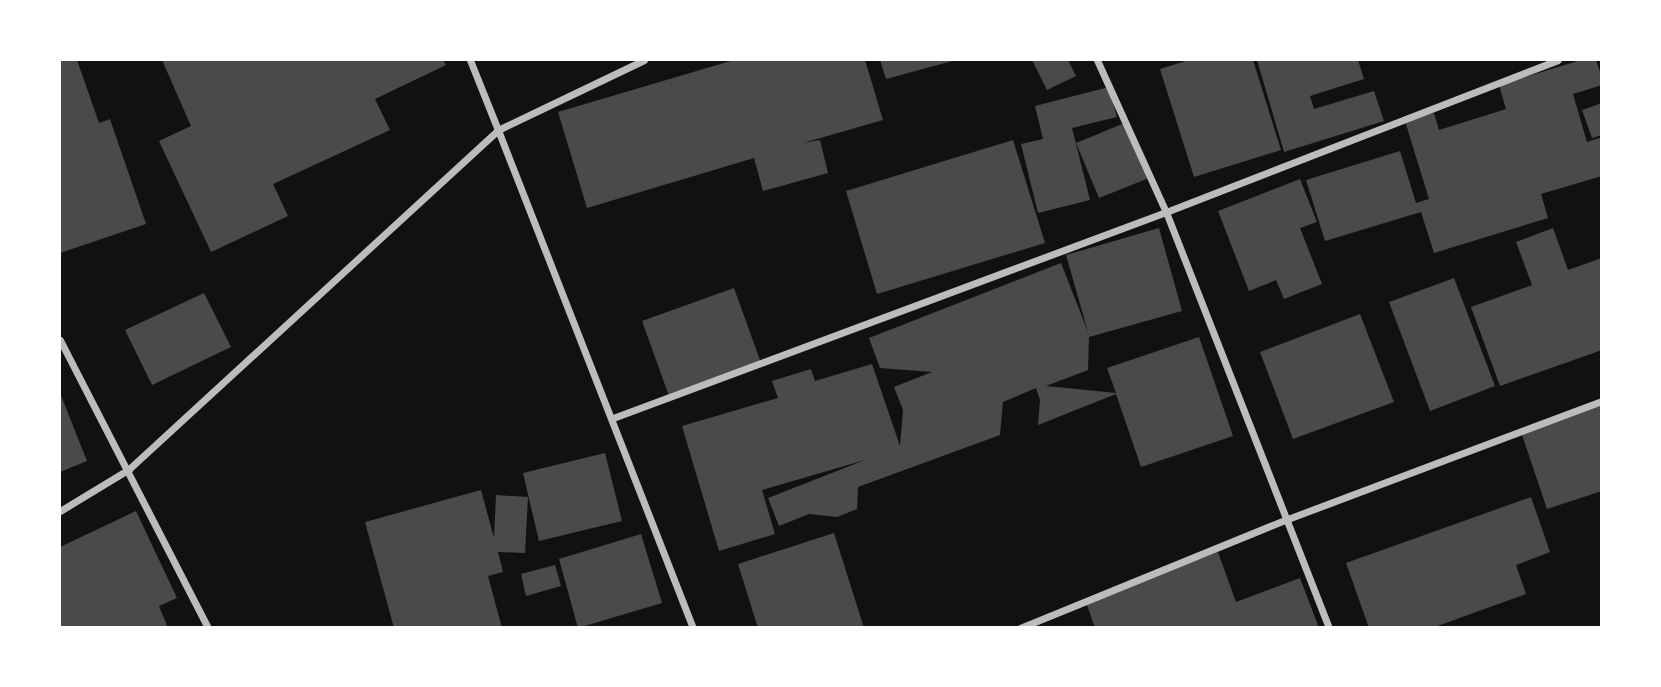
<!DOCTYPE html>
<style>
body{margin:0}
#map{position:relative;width:1661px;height:687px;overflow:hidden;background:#111;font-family:Mulish,sans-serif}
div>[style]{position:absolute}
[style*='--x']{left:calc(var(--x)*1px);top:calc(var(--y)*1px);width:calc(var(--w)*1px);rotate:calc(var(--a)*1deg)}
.building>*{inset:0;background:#4a4a4a}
.minor>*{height:7px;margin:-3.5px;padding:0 3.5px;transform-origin:3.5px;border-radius:3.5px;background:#bcbcbc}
span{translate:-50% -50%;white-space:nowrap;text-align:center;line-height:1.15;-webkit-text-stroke:7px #fff;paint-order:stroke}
.frame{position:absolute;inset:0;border:61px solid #fff;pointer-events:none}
</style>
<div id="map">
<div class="building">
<div style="clip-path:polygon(60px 60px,77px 60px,99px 123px,110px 119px,146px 224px,60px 253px)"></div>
<div style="clip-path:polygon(162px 60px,443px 60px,446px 65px,375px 99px,390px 130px,273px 184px,288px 216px,211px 252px,159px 141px,191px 126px)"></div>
<div style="clip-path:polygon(734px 60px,865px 60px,883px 120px,803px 143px,820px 140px,828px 173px,763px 191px,754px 158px,587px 208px,558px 112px)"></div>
<div style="clip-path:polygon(880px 60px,956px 60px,886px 79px)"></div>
<div style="clip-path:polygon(1032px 60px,1068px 60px,1076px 76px,1047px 90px)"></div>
<div style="clip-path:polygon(1189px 60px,1253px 60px,1281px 150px,1194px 177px,1160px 69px)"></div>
<div style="clip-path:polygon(1257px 60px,1358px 60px,1364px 79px,1310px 96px,1314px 109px,1374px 91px,1384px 121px,1284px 152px)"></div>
<div style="clip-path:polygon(1581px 60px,1596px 60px,1602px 78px,1602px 85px,1573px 94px,1587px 142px,1602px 137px,1602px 176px,1541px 194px,1548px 218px,1434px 253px,1421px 212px,1325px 241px,1306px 180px,1400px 151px,1416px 203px,1429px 199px,1405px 121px,1434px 113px,1439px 130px,1506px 109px,1499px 85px)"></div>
<div style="clip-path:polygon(1109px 87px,1117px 117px,1072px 128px,1090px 200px,1038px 213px,1021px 144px,1043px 139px,1035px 106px)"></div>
<div style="clip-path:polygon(1602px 103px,1602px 135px,1592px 138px,1582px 110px)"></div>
<div style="clip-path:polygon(1127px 122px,1149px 178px,1099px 198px,1076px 143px)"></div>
<div style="clip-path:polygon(1013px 140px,1045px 243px,877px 294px,846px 191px)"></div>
<div style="clip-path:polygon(1300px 179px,1317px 222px,1300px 228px,1322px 284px,1284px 299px,1276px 280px,1249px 291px,1218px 211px)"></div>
<div style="clip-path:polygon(1159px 228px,1182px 311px,1089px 337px,1088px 370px,1046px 386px,1116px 393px,1107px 368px,1199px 337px,1233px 436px,1141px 467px,1116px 394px,1038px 425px,1040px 400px,1036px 388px,1003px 402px,1000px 435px,858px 487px,857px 509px,837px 517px,809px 514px,779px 526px,768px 498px,865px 460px,762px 490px,775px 534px,719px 551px,682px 426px,778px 398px,772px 381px,811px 369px,815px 381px,872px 364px,900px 446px,903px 410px,894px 387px,932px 372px,880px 368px,869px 338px,1061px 263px,1088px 332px,1066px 255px)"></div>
<div style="clip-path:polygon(1553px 228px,1568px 270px,1602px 258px,1602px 350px,1500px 386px,1471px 307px,1532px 285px,1516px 242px)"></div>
<div style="clip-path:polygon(1454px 278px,1495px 386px,1430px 411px,1389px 302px)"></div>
<div style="clip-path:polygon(734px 288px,761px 363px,669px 396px,642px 321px)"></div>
<div style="clip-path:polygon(204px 293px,231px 347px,152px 385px,125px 330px)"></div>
<div style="clip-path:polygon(1360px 314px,1394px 402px,1293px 439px,1260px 352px)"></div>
<div style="clip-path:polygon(60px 393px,87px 461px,60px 472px)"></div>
<div style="clip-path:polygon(1602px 401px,1602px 491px,1547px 509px,1520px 429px)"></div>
<div style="clip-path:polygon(605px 453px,622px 521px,539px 541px,523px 473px)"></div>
<div style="clip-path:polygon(481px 490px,494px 538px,496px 495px,528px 497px,525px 553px,498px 552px,503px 572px,488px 576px,502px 628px,394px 628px,365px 522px)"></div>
<div style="clip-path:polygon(1531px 497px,1550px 552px,1516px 565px,1526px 594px,1432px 628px,1369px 628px,1346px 563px)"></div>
<div style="clip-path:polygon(136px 511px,177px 598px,159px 606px,168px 628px,60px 628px,60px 547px)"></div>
<div style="clip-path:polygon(834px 533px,864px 628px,758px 628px,738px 564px)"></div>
<div style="clip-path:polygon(641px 534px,662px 603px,578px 628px,559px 559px)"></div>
<div style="clip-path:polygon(1218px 552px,1236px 602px,1300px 578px,1319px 628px,1095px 628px,1086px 602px)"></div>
<div style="clip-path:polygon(555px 565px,561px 586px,526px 596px,521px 574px)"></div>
</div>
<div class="minor">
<div style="--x:470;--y:60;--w:75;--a:68.2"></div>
<div style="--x:498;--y:130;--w:162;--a:-25.6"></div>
<div style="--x:1097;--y:60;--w:167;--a:65.6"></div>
<div style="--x:1166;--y:212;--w:447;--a:68.6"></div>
<div style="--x:60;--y:340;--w:324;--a:62.8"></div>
<div style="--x:613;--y:418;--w:590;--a:-20.43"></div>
<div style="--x:1166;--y:212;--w:420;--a:-21.2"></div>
<div style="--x:60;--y:511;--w:81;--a:-31.3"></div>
<div style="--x:129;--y:469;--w:501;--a:-42.57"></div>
<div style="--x:498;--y:130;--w:535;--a:68.62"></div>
<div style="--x:1020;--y:628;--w:286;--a:-22.2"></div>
<div style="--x:1285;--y:520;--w:339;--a:-20.6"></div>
</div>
<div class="frame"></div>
</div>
